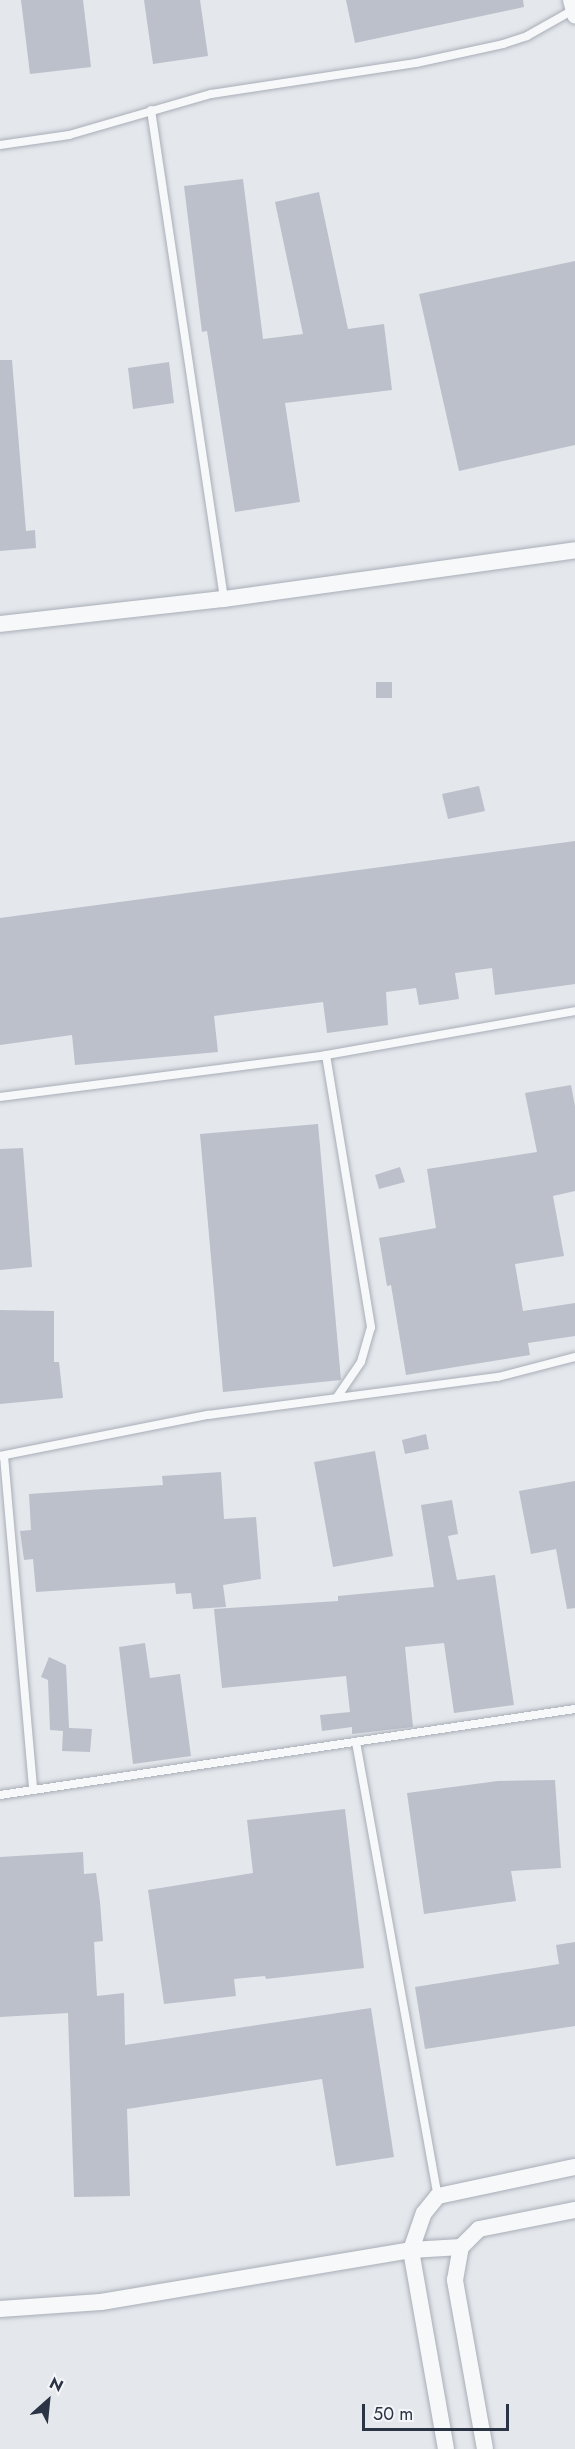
<!DOCTYPE html>
<style>
body{margin:0}
#map{position:relative;width:575px;height:2449px;overflow:hidden;background:#e4e7ec;font-family:Jost,sans-serif}
div>[style]{position:absolute}
[style*='--x']{left:calc(var(--x)*1px);top:calc(var(--y)*1px);width:calc(var(--w)*1px);rotate:calc(var(--a)*1deg)}
.building>*{inset:0;background:#bbc0ca}
.roads{filter:drop-shadow(0 0 2px #a9aeb7) drop-shadow(0 0 2px #a9aeb7)}
.service>*{height:8px;margin:-4px;padding:0 4px;transform-origin:4px;border-radius:4px;background:#f7f8fa}
.minor>*{height:16px;margin:-8px;padding:0 8px;transform-origin:8px;border-radius:8px;background:#f7f8fa}
span{translate:-50% -50%;white-space:nowrap;text-align:center;line-height:1.15;-webkit-text-stroke:4.5px #f4f6f9;paint-order:stroke}
.north{position:absolute;left:18px;top:2371px;width:60px;height:60px;-webkit-text-stroke:4px #f4f6f9;paint-order:stroke;rotate:27deg;font-size:16px;font-weight:700;line-height:24px;text-align:center;color:#2b3445}
.north::after{content:'';display:block;margin:auto;width:21px;height:27px;background:#2b3445;clip-path:polygon(50% 0,100% 100%,50% 72%,0 100%)}
.scale{position:absolute;left:362px;top:2404px;width:147px;height:27px;box-sizing:border-box;border:3px solid #2b3445;border-top:0;padding-left:8px;font-size:18px;line-height:21px;white-space:nowrap;color:#2b3445;-webkit-text-stroke:4px #f4f6f9;paint-order:stroke}
</style>
<div id="map">
<div class="building">
<div style="clip-path:polygon(21px 0,83px 0,91px 67px,30px 74px)"></div>
<div style="clip-path:polygon(144px 0,200px 0,208px 56px,153px 64px)"></div>
<div style="clip-path:polygon(346px 0,523px 0,524px 7px,355px 43px)"></div>
<div style="clip-path:polygon(243px 179px,263px 339px,303px 334px,275px 202px,319px 192px,348px 329px,384px 324px,392px 390px,285px 403px,300px 502px,235px 512px,207px 331px,202px 332px,184px 186px)"></div>
<div style="clip-path:polygon(575px 261px,575px 445px,459px 471px,419px 294px)"></div>
<div style="clip-path:polygon(0 360px,12px 360px,26px 531px,35px 530px,36px 548px,0 551px)"></div>
<div style="clip-path:polygon(169px 362px,174px 403px,133px 409px,128px 368px)"></div>
<div style="clip-path:polygon(376px 682px,392px 682px,392px 698px,376px 698px)"></div>
<div style="clip-path:polygon(479px 786px,485px 811px,448px 819px,442px 794px)"></div>
<div style="clip-path:polygon(575px 841px,575px 984px,495px 995px,492px 968px,455px 973px,459px 999px,419px 1005px,416px 988px,386px 992px,388px 1025px,327px 1033px,323px 1002px,214px 1016px,218px 1052px,75px 1065px,72px 1035px,0 1045px,0 918px)"></div>
<div style="clip-path:polygon(571px 1085px,575px 1106px,575px 1191px,553px 1196px,564px 1256px,515px 1264px,523px 1311px,575px 1303px,575px 1336px,528px 1343px,530px 1355px,406px 1375px,391px 1285px,387px 1286px,379px 1238px,436px 1228px,427px 1169px,537px 1152px,525px 1093px)"></div>
<div style="clip-path:polygon(318px 1124px,341px 1380px,223px 1392px,200px 1134px)"></div>
<div style="clip-path:polygon(23px 1148px,32px 1267px,0 1270px,0 1149px)"></div>
<div style="clip-path:polygon(400px 1167px,405px 1182px,379px 1189px,375px 1175px)"></div>
<div style="clip-path:polygon(0 1310px,54px 1311px,54px 1362px,59px 1362px,63px 1398px,0 1404px)"></div>
<div style="clip-path:polygon(426px 1434px,429px 1449px,405px 1454px,402px 1440px)"></div>
<div style="clip-path:polygon(375px 1451px,393px 1556px,333px 1567px,314px 1462px)"></div>
<div style="clip-path:polygon(221px 1472px,224px 1519px,256px 1517px,261px 1579px,223px 1585px,226px 1607px,193px 1609px,191px 1593px,176px 1594px,175px 1583px,36px 1592px,33px 1559px,24px 1560px,20px 1531px,31px 1530px,29px 1494px,163px 1485px,162px 1476px)"></div>
<div style="clip-path:polygon(575px 1481px,575px 1608px,567px 1609px,556px 1549px,531px 1554px,519px 1491px)"></div>
<div style="clip-path:polygon(452px 1500px,458px 1534px,448px 1536px,457px 1580px,495px 1575px,514px 1705px,454px 1713px,444px 1643px,405px 1647px,413px 1727px,352px 1734px,352px 1727px,322px 1731px,320px 1715px,350px 1712px,346px 1676px,222px 1688px,214px 1609px,338px 1601px,338px 1596px,434px 1587px,421px 1505px)"></div>
<div style="clip-path:polygon(145px 1643px,150px 1678px,180px 1674px,191px 1756px,133px 1764px,119px 1647px)"></div>
<div style="clip-path:polygon(49px 1657px,66px 1665px,69px 1728px,92px 1729px,90px 1752px,62px 1751px,63px 1731px,50px 1730px,48px 1680px,41px 1677px)"></div>
<div style="clip-path:polygon(555px 1780px,561px 1868px,511px 1871px,516px 1901px,424px 1914px,407px 1793px,498px 1781px)"></div>
<div style="clip-path:polygon(345px 1809px,364px 1968px,266px 1979px,265px 1976px,234px 1979px,236px 1996px,164px 2004px,148px 1890px,253px 1873px,247px 1820px)"></div>
<div style="clip-path:polygon(83px 1852px,84px 1874px,96px 1873px,100px 1902px,103px 1941px,94px 1942px,97px 1996px,124px 1993px,125px 2045px,371px 2008px,394px 2157px,336px 2166px,322px 2079px,127px 2109px,130px 2196px,74px 2197px,68px 2013px,0 2017px,0 1857px)"></div>
<div style="clip-path:polygon(575px 1942px,575px 2026px,425px 2049px,415px 1987px,559px 1964px,556px 1945px)"></div>
</div>
<div class="roads">
<div class="service">
<div style="--x:151;--y:110;--w:494;--a:81.5"></div>
<div style="--x:0;--y:145;--w:70;--a:-8.2"></div>
<div style="--x:69;--y:135;--w:148;--a:-16.1"></div>
<div style="--x:211;--y:94;--w:207;--a:-8.6"></div>
<div style="--x:416;--y:63;--w:89;--a:-12.3"></div>
<div style="--x:503;--y:44;--w:25;--a:-18"></div>
<div style="--x:527;--y:36;--w:53;--a:-29.5"></div>
<div style="--x:326;--y:1055;--w:276;--a:80.6"></div>
<div style="--x:371;--y:1327;--w:36;--a:106"></div>
<div style="--x:361;--y:1362;--w:42;--a:124.4"></div>
<div style="--x:0;--y:1097;--w:329;--a:-7.3"></div>
<div style="--x:326;--y:1055;--w:253;--a:-10"></div>
<div style="--x:0;--y:1456;--w:212;--a:-11.2"></div>
<div style="--x:208;--y:1415;--w:292;--a:-7.5"></div>
<div style="--x:498;--y:1377;--w:80;--a:-14.6"></div>
<div style="--x:4;--y:1456;--w:335;--a:85"></div>
<div style="--x:356;--y:1742;--w:461;--a:79.8"></div>
<div style="--x:0;--y:1795;--w:581;--a:-8.51"></div>
</div>
<div class="minor">
<div style="--x:571;--y:0;--w:16;--a:75"></div>
<div style="--x:0;--y:624;--w:225;--a:-6.4"></div>
<div style="--x:224;--y:599;--w:354;--a:-7.9"></div>
<div style="--x:0;--y:2309;--w:101;--a:-4"></div>
<div style="--x:101;--y:2302;--w:314;--a:-9.5"></div>
<div style="--x:411;--y:2250;--w:50;--a:-3.4"></div>
<div style="--x:446;--y:2449;--w:202;--a:-100"></div>
<div style="--x:411;--y:2250;--w:39;--a:-71"></div>
<div style="--x:424;--y:2213;--w:22;--a:-51"></div>
<div style="--x:438;--y:2196;--w:140;--a:-12"></div>
<div style="--x:485;--y:2449;--w:172;--a:-100.1"></div>
<div style="--x:455;--y:2280;--w:34;--a:-80"></div>
<div style="--x:461;--y:2247;--w:25;--a:-45"></div>
<div style="--x:479;--y:2229;--w:98;--a:-11.2"></div>
</div>
</div>
<div class="north">N</div>
<div class="scale">50 m</div>
</div>
